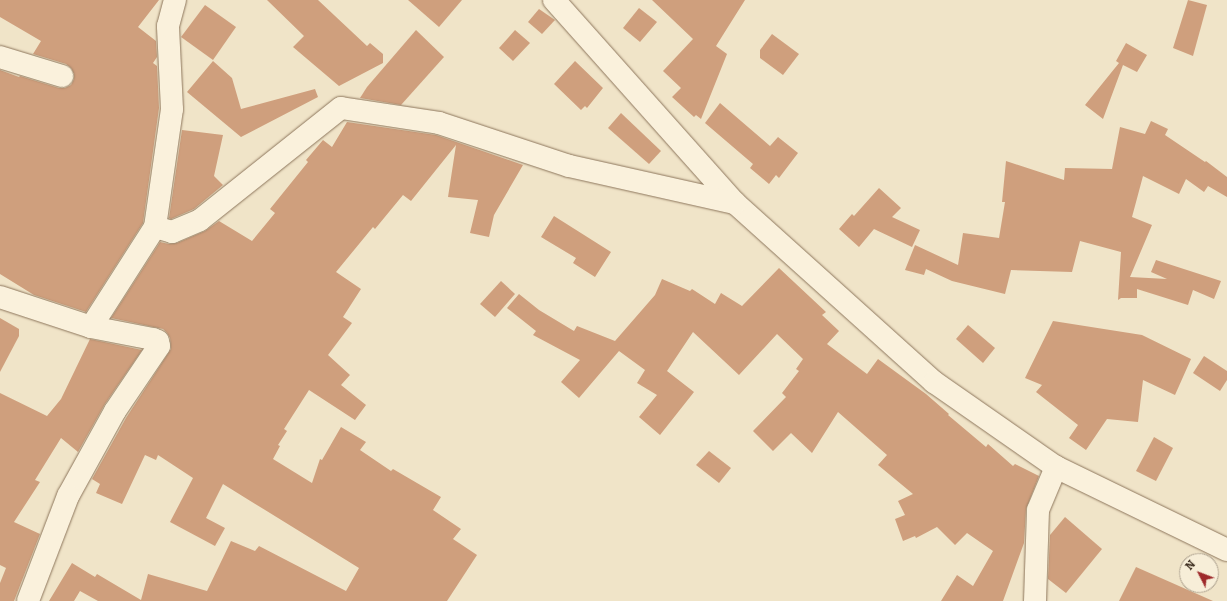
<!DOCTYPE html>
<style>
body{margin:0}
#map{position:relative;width:1227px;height:601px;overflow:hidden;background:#f0e4c8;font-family:Bitter,serif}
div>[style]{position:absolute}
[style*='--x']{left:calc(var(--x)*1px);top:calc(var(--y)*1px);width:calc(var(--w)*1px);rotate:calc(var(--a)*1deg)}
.building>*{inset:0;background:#cf9f7d}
.roads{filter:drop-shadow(0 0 1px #8d765c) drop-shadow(0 0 1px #8d765c)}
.minor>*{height:22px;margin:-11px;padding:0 11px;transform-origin:11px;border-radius:11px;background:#faf1dc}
span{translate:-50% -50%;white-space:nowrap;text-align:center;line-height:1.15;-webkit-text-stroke:4px #f7eed8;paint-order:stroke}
.north{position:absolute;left:1179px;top:553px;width:40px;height:40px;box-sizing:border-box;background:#f7eed8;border:1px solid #ada18e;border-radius:50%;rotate:312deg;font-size:11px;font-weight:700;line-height:16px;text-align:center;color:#3d2e20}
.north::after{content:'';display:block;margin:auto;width:14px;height:18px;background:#9e2a2b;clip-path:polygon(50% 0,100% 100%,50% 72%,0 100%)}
</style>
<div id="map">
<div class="building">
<div style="clip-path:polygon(0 0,159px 0,138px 27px,156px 41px,157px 57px,153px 63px,157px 66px,159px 108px,143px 223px,86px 312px,34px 295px,0 274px,0 70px,19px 77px,20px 76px,59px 88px,65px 88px,71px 85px,74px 79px,74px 74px,71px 68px,66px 64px,33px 54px,41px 41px,0 17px)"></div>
<div style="clip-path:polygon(267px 0,318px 0,367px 46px,370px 43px,383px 54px,383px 63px,339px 86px,293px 47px,304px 36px)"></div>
<div style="clip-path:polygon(408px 0,462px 0,439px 27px)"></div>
<div style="clip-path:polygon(652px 0,745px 0,716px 46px,727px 54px,701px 119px,696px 115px,694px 117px,672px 97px,681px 88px,663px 71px,693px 39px)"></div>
<div style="clip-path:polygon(1188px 0,1207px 5px,1193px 56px,1173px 48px)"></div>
<div style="clip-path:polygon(205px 5px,236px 27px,213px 60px,181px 37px)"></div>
<div style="clip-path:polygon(639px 8px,657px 22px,640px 42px,623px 28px)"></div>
<div style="clip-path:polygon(539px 9px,555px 20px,542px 34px,528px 22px)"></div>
<div style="clip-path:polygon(416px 30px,444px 57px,401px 105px,360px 98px,367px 87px)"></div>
<div style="clip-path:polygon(515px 30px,530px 43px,513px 61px,499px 48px)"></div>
<div style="clip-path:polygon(772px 34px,799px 54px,783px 75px,760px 58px,760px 50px)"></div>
<div style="clip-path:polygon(1126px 43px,1147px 55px,1137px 72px,1123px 65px,1103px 119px,1085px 105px,1119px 63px,1116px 61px)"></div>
<div style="clip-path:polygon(213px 61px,232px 78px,241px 109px,315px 89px,318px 97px,241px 137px,187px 92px)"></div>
<div style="clip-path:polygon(575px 61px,603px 88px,587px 108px,585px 106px,581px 110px,554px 84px)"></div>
<div style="clip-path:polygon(720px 103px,770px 146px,778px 137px,798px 153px,779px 178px,776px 175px,769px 184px,750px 168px,753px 164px,705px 123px)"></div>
<div style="clip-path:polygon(621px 113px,661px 151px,649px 164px,608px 128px)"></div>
<div style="clip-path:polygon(1151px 121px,1168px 129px,1165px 135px,1205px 162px,1206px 161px,1227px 177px,1227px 197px,1208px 186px,1204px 192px,1186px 179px,1179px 194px,1143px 176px,1132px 217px,1152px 225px,1130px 277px,1167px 279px,1151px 272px,1156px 260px,1221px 281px,1214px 299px,1193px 290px,1188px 305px,1137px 289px,1137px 298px,1121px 298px,1118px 300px,1121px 252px,1080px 241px,1072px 272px,1011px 270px,1005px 294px,952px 281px,926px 269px,924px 275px,905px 270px,915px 245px,958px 265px,963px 233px,999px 238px,1005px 202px,1002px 202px,1006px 161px,1064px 180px,1065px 168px,1112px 169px,1120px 127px,1145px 134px)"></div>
<div style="clip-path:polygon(347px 122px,436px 135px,523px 165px,494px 215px,489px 237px,470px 233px,478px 200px,448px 197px,456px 145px,411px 201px,403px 195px,375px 229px,373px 227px,336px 272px,361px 289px,343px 317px,352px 323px,328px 355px,350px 375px,341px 385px,366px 405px,355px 420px,309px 390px,284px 429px,287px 431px,278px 445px,280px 446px,273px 459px,312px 483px,320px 459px,322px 460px,341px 427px,366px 442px,360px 450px,391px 471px,393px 469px,441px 497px,433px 510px,461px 529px,453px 539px,477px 555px,447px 601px,98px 601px,80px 591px,74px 601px,49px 601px,72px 563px,95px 577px,97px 574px,141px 600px,148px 574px,207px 591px,231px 541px,255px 551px,259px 546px,346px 591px,359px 568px,223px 484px,206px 518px,225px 528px,215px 546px,170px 522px,193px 478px,158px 455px,156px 460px,145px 455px,122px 504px,96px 493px,100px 484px,92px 479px,126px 418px,171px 349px,170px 338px,167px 333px,163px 329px,111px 318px,160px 242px,169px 244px,177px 243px,205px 231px,219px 221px,252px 241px,275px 213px,270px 209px,308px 162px,306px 160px,323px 140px,332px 147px)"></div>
<div style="clip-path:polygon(182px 130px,223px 135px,214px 176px,223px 185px,194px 209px,171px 219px,169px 218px)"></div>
<div style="clip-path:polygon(879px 188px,901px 208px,892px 217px,920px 230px,912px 247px,874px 229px,859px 247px,839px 229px,852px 214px,854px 216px)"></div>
<div style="clip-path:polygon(554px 216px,611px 252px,595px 277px,573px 263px,576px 258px,541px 237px)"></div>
<div style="clip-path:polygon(779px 268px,826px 312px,822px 315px,839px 331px,827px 344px,867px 374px,878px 359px,926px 394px,949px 414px,948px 415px,986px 447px,988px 444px,1013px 466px,1015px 464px,1039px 476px,1026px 509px,1024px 543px,1003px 601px,941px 601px,957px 575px,973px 586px,993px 551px,967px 533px,955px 545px,937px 527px,916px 538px,915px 536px,903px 541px,895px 519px,905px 515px,898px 501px,913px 494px,878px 465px,887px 455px,838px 412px,812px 453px,791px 433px,773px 451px,753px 431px,786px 397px,782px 393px,799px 371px,796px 369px,803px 359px,777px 334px,739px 375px,693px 332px,667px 371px,694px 392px,660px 435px,639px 417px,657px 395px,637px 383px,645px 370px,619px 351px,579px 398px,561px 382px,580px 360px,533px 335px,536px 331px,507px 308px,519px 294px,539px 310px,574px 331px,577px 326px,615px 341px,655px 295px,662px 279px,690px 291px,692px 289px,715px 304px,721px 293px,742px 306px)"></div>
<div style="clip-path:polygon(501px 281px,515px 294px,495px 317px,480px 304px)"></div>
<div style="clip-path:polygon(0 318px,19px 329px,19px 336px,0 372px)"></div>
<div style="clip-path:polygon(1053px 321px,1142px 335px,1191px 359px,1175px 395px,1143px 380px,1138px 422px,1107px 419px,1086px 450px,1069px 438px,1078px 425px,1036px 392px,1042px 385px,1025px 378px)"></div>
<div style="clip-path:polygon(968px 325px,995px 348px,983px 363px,956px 339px)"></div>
<div style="clip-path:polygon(90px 339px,142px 350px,105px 404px,78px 452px,61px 438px,35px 480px,40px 482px,14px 522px,40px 534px,14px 601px,0 601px,0 583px,6px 568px,0 565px,0 393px,47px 416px,61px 399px)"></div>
<div style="clip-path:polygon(1204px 356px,1227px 371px,1227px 380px,1220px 391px,1193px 373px)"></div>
<div style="clip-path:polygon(1154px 437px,1173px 448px,1156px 481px,1136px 471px)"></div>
<div style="clip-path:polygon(709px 451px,731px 468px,719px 483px,696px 465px)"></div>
<div style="clip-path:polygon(1065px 517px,1102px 549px,1066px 593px,1048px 579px,1050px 535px)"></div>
<div style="clip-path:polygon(1136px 567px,1213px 601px,1119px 601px)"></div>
</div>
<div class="roads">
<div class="minor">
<div style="--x:554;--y:0;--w:272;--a:48.3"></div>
<div style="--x:735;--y:203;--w:268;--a:42"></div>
<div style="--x:934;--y:382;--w:149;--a:34.9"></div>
<div style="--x:1056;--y:467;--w:190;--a:25.9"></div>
<div style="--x:0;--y:57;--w:65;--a:17"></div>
<div style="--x:155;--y:227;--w:18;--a:16"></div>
<div style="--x:172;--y:232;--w:30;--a:-23"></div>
<div style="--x:200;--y:220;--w:180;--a:-38.5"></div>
<div style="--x:341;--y:108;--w:99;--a:8.7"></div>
<div style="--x:439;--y:123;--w:137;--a:18.3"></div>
<div style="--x:569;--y:166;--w:170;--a:12.6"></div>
<div style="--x:0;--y:297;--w:96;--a:18.2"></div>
<div style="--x:91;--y:327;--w:63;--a:11"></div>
<div style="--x:153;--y:339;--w:5;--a:22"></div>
<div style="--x:158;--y:341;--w:5;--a:79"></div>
<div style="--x:159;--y:346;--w:78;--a:124.1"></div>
<div style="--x:115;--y:411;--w:97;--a:118.9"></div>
<div style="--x:68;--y:496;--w:112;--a:110.9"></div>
<div style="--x:91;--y:327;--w:119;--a:-57.4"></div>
<div style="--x:155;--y:227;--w:119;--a:-81.8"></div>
<div style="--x:172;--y:109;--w:83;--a:-92.8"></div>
<div style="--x:168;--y:26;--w:27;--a:-75"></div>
<div style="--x:1035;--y:601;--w:91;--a:-88.1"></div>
<div style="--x:1038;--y:510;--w:47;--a:-67.3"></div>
</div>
</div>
<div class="north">N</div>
</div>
